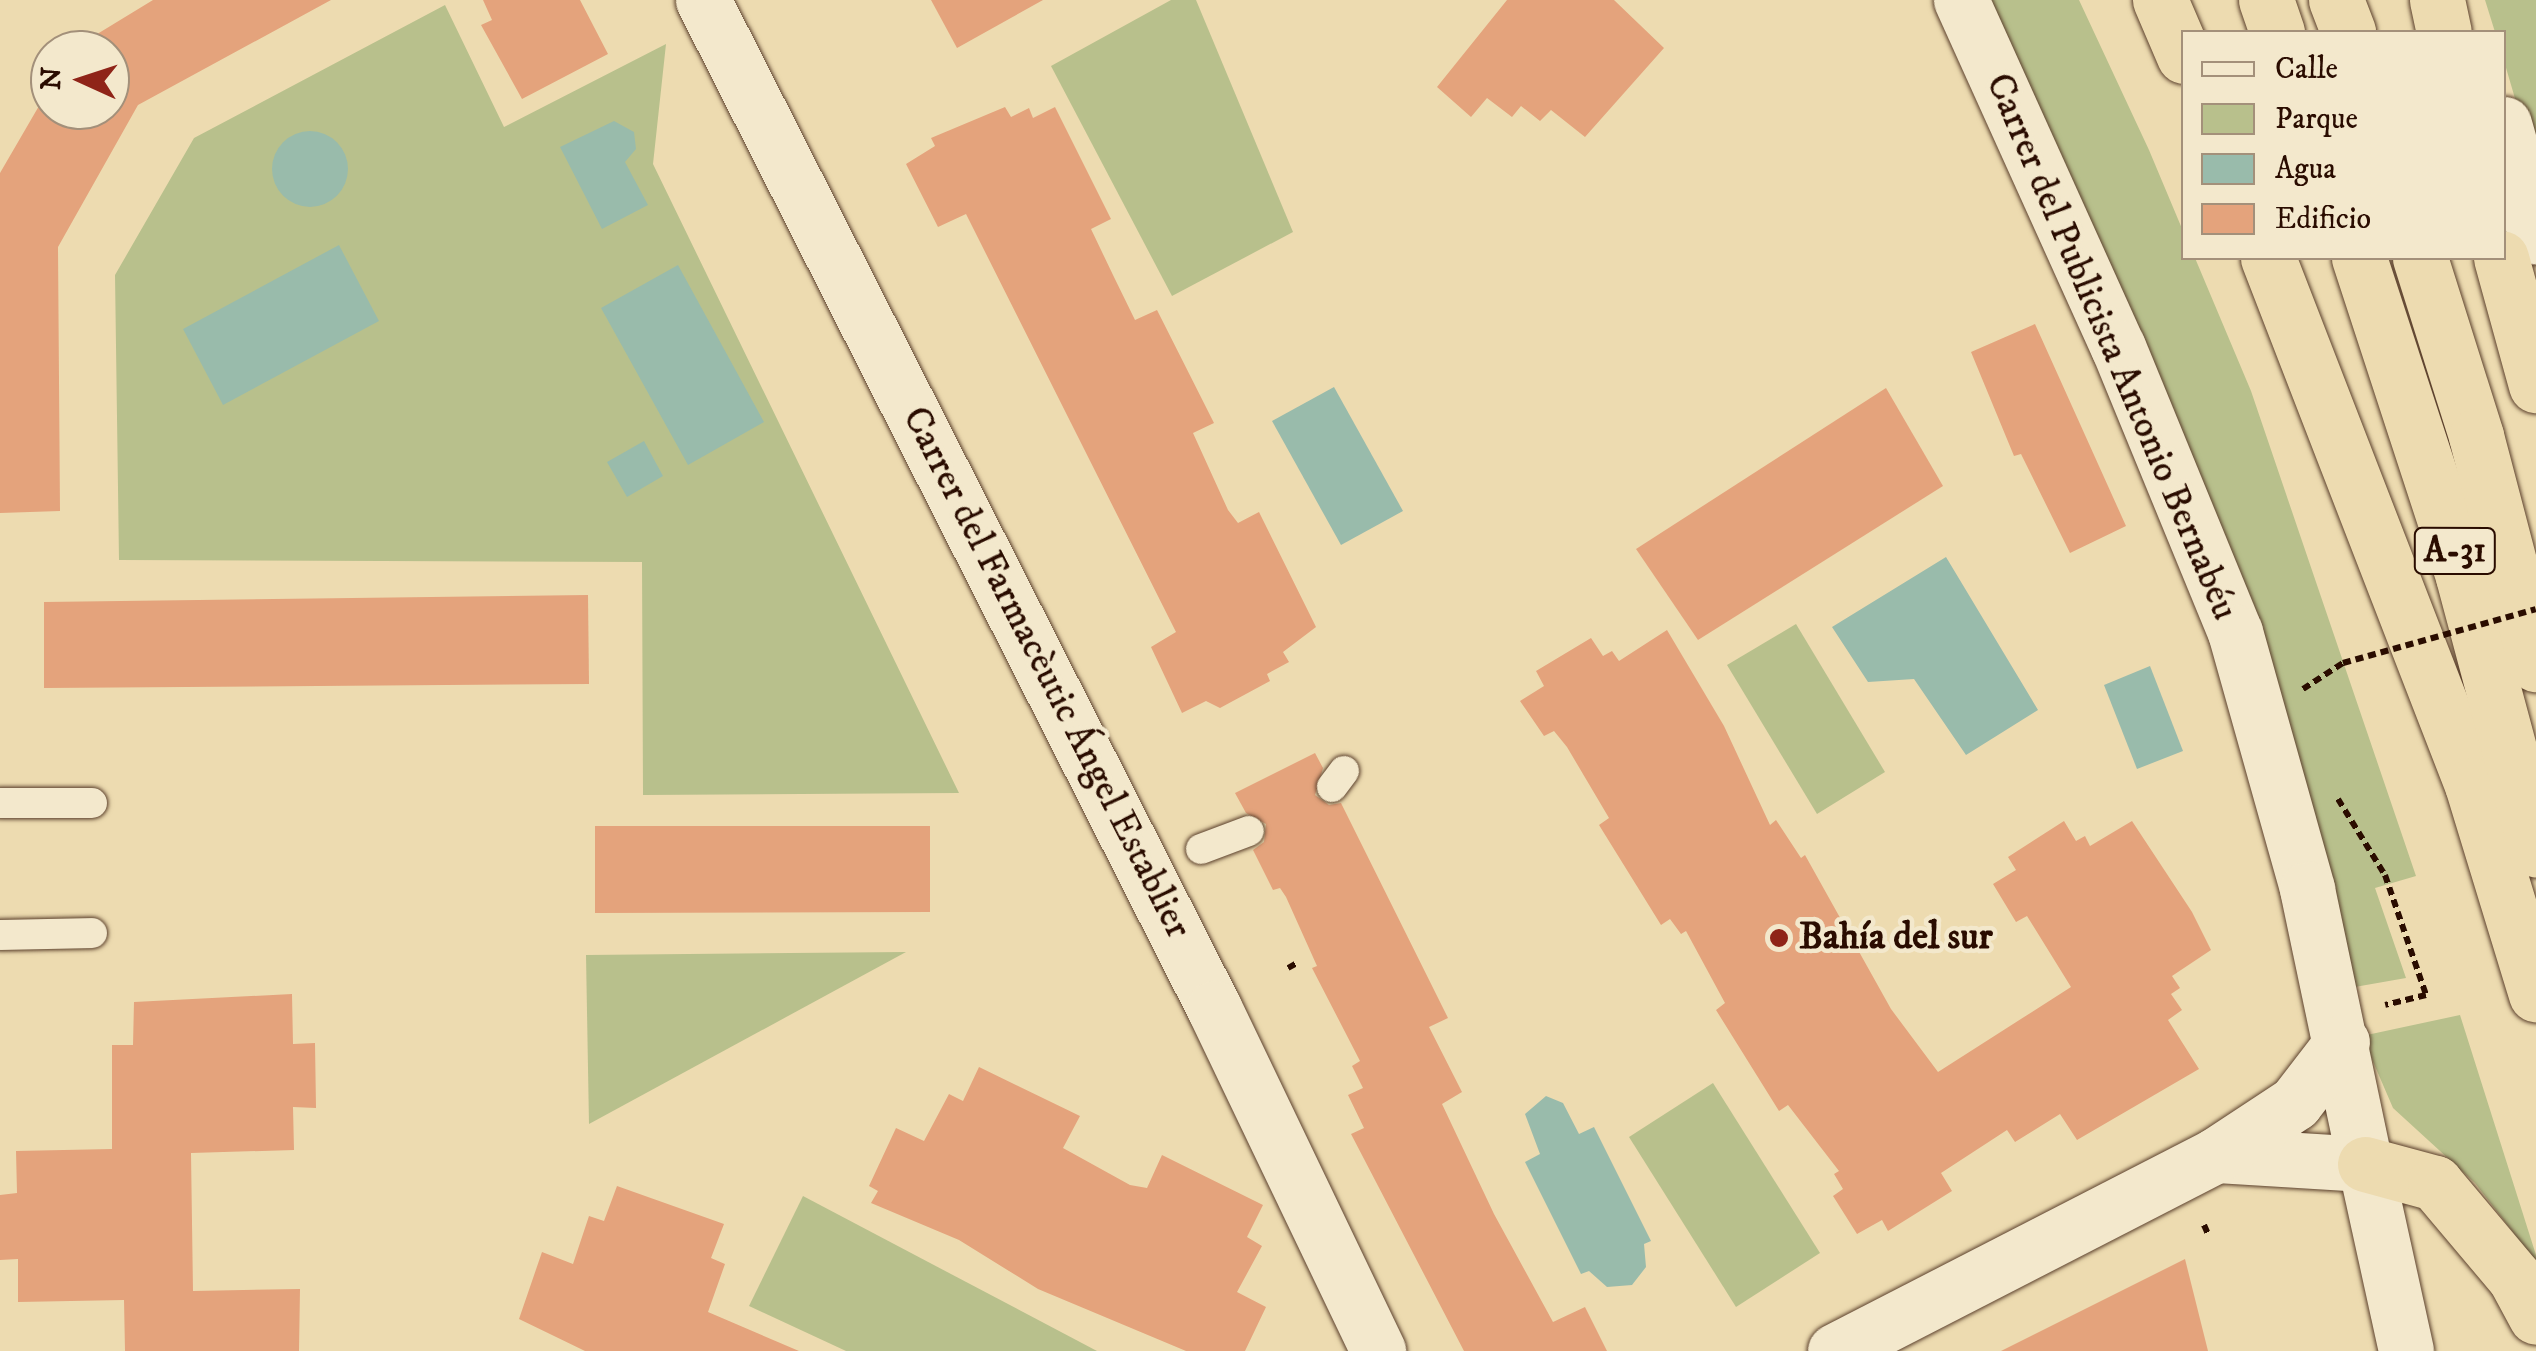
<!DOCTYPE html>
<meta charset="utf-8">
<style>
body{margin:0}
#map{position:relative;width:2536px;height:1351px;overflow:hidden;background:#eddbb0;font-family:"IM FELL DW Pica",serif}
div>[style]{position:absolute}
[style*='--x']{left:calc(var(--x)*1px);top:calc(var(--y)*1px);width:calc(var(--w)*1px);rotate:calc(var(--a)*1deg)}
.green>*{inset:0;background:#b8c08c}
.water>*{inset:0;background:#99bbab}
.round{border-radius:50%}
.building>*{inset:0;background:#e4a37c}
.path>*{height:6px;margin-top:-3px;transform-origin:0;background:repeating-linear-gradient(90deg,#2a0c00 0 8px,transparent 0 13px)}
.roads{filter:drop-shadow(0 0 2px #5b402c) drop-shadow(0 0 2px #5b402c)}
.lane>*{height:30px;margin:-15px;padding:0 15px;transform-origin:15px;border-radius:15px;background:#f3e8cc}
.street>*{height:55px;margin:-27.5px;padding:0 27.5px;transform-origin:27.5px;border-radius:27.5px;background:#f3e8cc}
.secondary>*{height:55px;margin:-27.5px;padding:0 27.5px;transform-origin:27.5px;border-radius:27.5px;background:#f3e8cc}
.highway>*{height:55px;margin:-27.5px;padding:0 27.5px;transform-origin:27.5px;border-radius:27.5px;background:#eddbb0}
.path-bridge>*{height:6px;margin-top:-3px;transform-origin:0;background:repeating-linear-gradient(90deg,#2a0c00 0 8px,transparent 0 13px)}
.dots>*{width:28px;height:28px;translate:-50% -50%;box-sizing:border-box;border:5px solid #f3e8cc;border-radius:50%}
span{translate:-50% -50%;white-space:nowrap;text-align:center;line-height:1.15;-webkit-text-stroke:9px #f3e8cc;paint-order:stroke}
.shield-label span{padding:2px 8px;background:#f3e8cc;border:2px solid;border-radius:8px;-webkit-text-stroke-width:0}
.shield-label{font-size:35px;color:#2a0c00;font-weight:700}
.street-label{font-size:38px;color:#2a0c00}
.poi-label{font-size:38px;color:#2a0c00;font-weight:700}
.left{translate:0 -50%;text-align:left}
.legend{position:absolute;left:2181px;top:30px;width:325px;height:230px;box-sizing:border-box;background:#f3e8cc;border:2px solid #a3907a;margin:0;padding:12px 18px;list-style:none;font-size:30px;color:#2a0c00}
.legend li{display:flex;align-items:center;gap:20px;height:50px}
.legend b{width:50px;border:2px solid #a3907a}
.north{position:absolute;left:30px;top:30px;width:100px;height:100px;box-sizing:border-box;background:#f3e8cc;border:2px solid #a3907a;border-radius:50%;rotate:273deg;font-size:28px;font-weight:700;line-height:40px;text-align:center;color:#2a0c00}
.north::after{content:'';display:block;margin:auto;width:35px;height:45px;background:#8f2418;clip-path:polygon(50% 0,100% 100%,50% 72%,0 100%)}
</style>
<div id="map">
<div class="green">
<div style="clip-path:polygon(1171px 0,1196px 0,1293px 232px,1172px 296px,1051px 66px)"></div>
<div style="clip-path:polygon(1981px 0,2079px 0,2149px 150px,2183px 231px,2184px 258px,2195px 258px,2251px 391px,2416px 876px,2375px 888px,2406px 978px,2349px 988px)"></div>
<div style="clip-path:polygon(2485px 0,2536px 0,2536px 170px,2504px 61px,2504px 32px,2495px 32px)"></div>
<div style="clip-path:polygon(445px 5px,504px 127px,666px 44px,653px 164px,959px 793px,643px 795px,642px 562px,119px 560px,115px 275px,194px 138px)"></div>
<div style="clip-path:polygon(1796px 624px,1885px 772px,1817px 814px,1727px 665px)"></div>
<div style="clip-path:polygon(906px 952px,589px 1124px,586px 955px)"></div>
<div style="clip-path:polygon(2460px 1015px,2536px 1255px,2536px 1262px,2475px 1183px,2393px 1108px,2362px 1036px)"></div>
<div style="clip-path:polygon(1713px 1083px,1820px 1253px,1736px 1307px,1629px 1137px)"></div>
<div style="clip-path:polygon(803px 1196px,1097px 1351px,846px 1351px,749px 1306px)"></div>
</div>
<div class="water">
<div style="clip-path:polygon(614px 121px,634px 132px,636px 149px,625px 162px,648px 205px,602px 229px,560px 147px)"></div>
<div class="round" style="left:272px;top:131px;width:76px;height:76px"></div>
<div style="clip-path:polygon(339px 245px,379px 321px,223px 405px,183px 329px)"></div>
<div style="clip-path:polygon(678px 265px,764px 422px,688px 465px,601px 308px)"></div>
<div style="clip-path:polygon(1334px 387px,1403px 511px,1341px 545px,1272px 421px)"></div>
<div style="clip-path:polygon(644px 441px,663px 476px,627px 497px,607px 462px)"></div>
<div style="clip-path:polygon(1946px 557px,2038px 710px,1966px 755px,1914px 679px,1868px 682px,1832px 627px)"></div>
<div style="clip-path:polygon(2150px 666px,2183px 751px,2137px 769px,2104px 685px)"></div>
<div style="clip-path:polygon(1546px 1096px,1563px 1103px,1579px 1134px,1594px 1127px,1651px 1241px,1644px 1244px,1646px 1267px,1632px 1285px,1607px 1287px,1589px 1271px,1581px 1274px,1525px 1162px,1540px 1154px,1525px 1114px)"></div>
</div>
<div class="building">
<div style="clip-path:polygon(153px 0,331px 0,138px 105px,58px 247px,60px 511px,0 513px,0 173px,50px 87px,50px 110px,110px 110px,110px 50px,71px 50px)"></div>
<div style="clip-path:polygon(483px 0,580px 0,608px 54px,522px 99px,481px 25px,492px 20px)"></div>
<div style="clip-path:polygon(931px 0,1043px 0,957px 48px)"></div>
<div style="clip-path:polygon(1507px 0,1614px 0,1664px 48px,1585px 137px,1551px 110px,1540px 121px,1521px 106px,1512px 117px,1487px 98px,1471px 117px,1437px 87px)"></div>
<div style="clip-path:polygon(1005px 107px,1011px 117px,1029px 108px,1033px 118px,1055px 107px,1111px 219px,1091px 229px,1113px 275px,1135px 320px,1157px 310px,1214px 423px,1193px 433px,1228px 510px,1238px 523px,1259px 512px,1316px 627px,1283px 652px,1289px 662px,1267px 674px,1270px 681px,1220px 708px,1206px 701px,1182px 713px,1151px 647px,1176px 632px,966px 214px,938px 227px,906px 164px,935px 146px,931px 138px)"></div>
<div style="clip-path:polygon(2035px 324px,2126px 526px,2070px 553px,2021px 454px,2014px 456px,1971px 352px)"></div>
<div style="clip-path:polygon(1886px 388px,1943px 486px,1698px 640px,1636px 549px)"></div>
<div style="clip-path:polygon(588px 595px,589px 684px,44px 688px,44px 602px)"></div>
<div style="clip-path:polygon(1667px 630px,1724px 726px,1770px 825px,1776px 820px,1801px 858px,1805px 855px,1891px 1009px,1938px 1072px,2071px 987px,2027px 916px,2016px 922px,1993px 884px,2016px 870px,2008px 857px,2064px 821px,2076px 841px,2085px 836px,2090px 846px,2132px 821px,2192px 912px,2211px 950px,2172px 976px,2180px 988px,2171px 994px,2182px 1010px,2168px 1020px,2199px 1069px,2077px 1140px,2060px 1114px,2015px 1142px,2007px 1130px,1941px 1173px,1952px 1191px,1888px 1231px,1882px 1220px,1857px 1234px,1833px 1196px,1843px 1189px,1834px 1174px,1839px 1171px,1788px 1105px,1779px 1111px,1716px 1010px,1725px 1003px,1686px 931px,1681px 934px,1670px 919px,1661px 925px,1599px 825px,1609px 818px,1567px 747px,1554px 731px,1544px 736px,1520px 701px,1544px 686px,1536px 671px,1591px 638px,1603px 656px,1612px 651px,1619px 661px)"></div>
<div style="clip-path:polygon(1315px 753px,1323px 768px,1315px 795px,1329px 805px,1341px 803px,1448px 1018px,1429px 1027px,1462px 1092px,1442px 1104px,1494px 1214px,1553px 1322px,1585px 1307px,1607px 1351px,1464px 1351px,1351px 1134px,1364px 1128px,1348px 1095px,1363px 1088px,1352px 1066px,1360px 1061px,1312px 968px,1317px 966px,1286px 897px,1280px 888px,1273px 890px,1253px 850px,1264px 842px,1266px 824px,1246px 813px,1235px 793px)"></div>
<div style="clip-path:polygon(595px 826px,930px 826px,930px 912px,595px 913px)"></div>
<div style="clip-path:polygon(292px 994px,293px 1044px,315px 1043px,316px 1108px,293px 1107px,294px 1150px,191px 1153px,193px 1291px,300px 1289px,299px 1351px,125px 1351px,124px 1300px,18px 1302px,18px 1259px,0 1260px,0 1195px,17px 1193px,16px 1151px,112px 1149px,112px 1045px,133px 1045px,134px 1002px)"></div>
<div style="clip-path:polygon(979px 1067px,1080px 1116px,1063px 1148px,1130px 1185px,1147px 1188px,1162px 1155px,1263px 1205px,1247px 1237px,1262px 1246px,1237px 1292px,1266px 1307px,1245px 1351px,1186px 1351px,1038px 1289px,959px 1240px,871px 1203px,878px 1191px,869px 1186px,896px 1128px,924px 1141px,949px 1094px,963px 1101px)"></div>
<div style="clip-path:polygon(617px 1186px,724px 1224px,711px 1258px,725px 1264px,708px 1312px,799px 1351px,585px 1351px,519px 1319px,542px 1252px,573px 1264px,589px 1216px,604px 1221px)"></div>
<div style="clip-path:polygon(2185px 1259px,2208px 1351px,2001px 1351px)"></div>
</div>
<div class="path">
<div style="--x:2303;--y:689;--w:48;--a:-33"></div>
<div style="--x:2338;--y:799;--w:89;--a:58.3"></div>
<div style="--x:2385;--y:875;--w:127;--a:71.1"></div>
<div style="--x:2426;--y:995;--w:42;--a:166.3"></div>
<div style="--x:1288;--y:968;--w:10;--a:-29"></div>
<div style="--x:2204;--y:1225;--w:12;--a:66"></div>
</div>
<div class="roads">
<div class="lane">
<div style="--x:1332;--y:787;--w:20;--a:-53"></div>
<div style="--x:0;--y:803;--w:92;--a:0"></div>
<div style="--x:1201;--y:849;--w:51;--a:-20.6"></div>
<div style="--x:0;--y:935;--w:92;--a:-1.2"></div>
</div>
<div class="street">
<div style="--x:703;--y:0;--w:1130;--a:63.12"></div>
<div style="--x:1214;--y:1008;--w:380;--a:64.4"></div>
<div style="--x:2365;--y:1164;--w:191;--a:77.6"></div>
</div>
<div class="secondary">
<div style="--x:1961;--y:0;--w:381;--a:65.7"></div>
<div style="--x:2118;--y:347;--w:308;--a:67.7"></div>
<div style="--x:2235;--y:632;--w:267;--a:74.3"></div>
<div style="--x:2307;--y:889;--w:281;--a:78.1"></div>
<div style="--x:2365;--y:1164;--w:149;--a:-176.5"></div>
<div style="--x:2504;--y:124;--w:117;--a:74.2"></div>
<div style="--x:1835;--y:1351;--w:428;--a:-27.2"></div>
<div style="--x:2216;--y:1155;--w:95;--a:-33.4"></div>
<div style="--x:2295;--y:1103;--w:77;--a:-52.4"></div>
</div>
<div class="highway">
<div style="--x:2160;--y:0;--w:61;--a:66.8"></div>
<div style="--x:2266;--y:0;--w:34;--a:71"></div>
<div style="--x:2336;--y:0;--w:34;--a:69"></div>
<div style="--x:2437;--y:0;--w:33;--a:78"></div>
<div style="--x:2268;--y:258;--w:565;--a:68.84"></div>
<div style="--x:2472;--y:785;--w:219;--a:73"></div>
<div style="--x:2359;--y:258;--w:336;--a:71.9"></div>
<div style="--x:2463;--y:577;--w:282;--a:75"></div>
<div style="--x:2420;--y:258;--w:187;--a:72.5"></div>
<div style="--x:2476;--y:436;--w:236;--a:75.3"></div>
<div style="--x:2501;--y:258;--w:132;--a:74.6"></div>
<div style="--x:2365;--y:1164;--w:73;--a:15.2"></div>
<div style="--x:2435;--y:1183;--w:124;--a:49.9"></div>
<div style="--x:2515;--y:1278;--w:44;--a:61.7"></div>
</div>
</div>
<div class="path-bridge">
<div style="--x:2343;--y:663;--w:200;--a:-15.6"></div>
</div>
<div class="dots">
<div style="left:1779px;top:938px;background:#8f2418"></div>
</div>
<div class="shield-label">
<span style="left:2455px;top:551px">A-31</span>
</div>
<div class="street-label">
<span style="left:2111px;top:347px;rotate:67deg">Carrer del Publicista Antonio Bernabéu</span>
<span style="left:1046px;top:673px;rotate:63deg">Carrer del Farmacèutic Ángel Establier</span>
</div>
<div class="poi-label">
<span class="left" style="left:1799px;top:938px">Bahía del sur</span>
</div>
<ul class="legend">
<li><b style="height:12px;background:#f3e8cc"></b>Calle</li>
<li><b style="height:28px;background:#b8c08c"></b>Parque</li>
<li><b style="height:28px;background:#99bbab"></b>Agua</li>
<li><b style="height:28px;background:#e4a37c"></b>Edificio</li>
</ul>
<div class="north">N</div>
</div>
